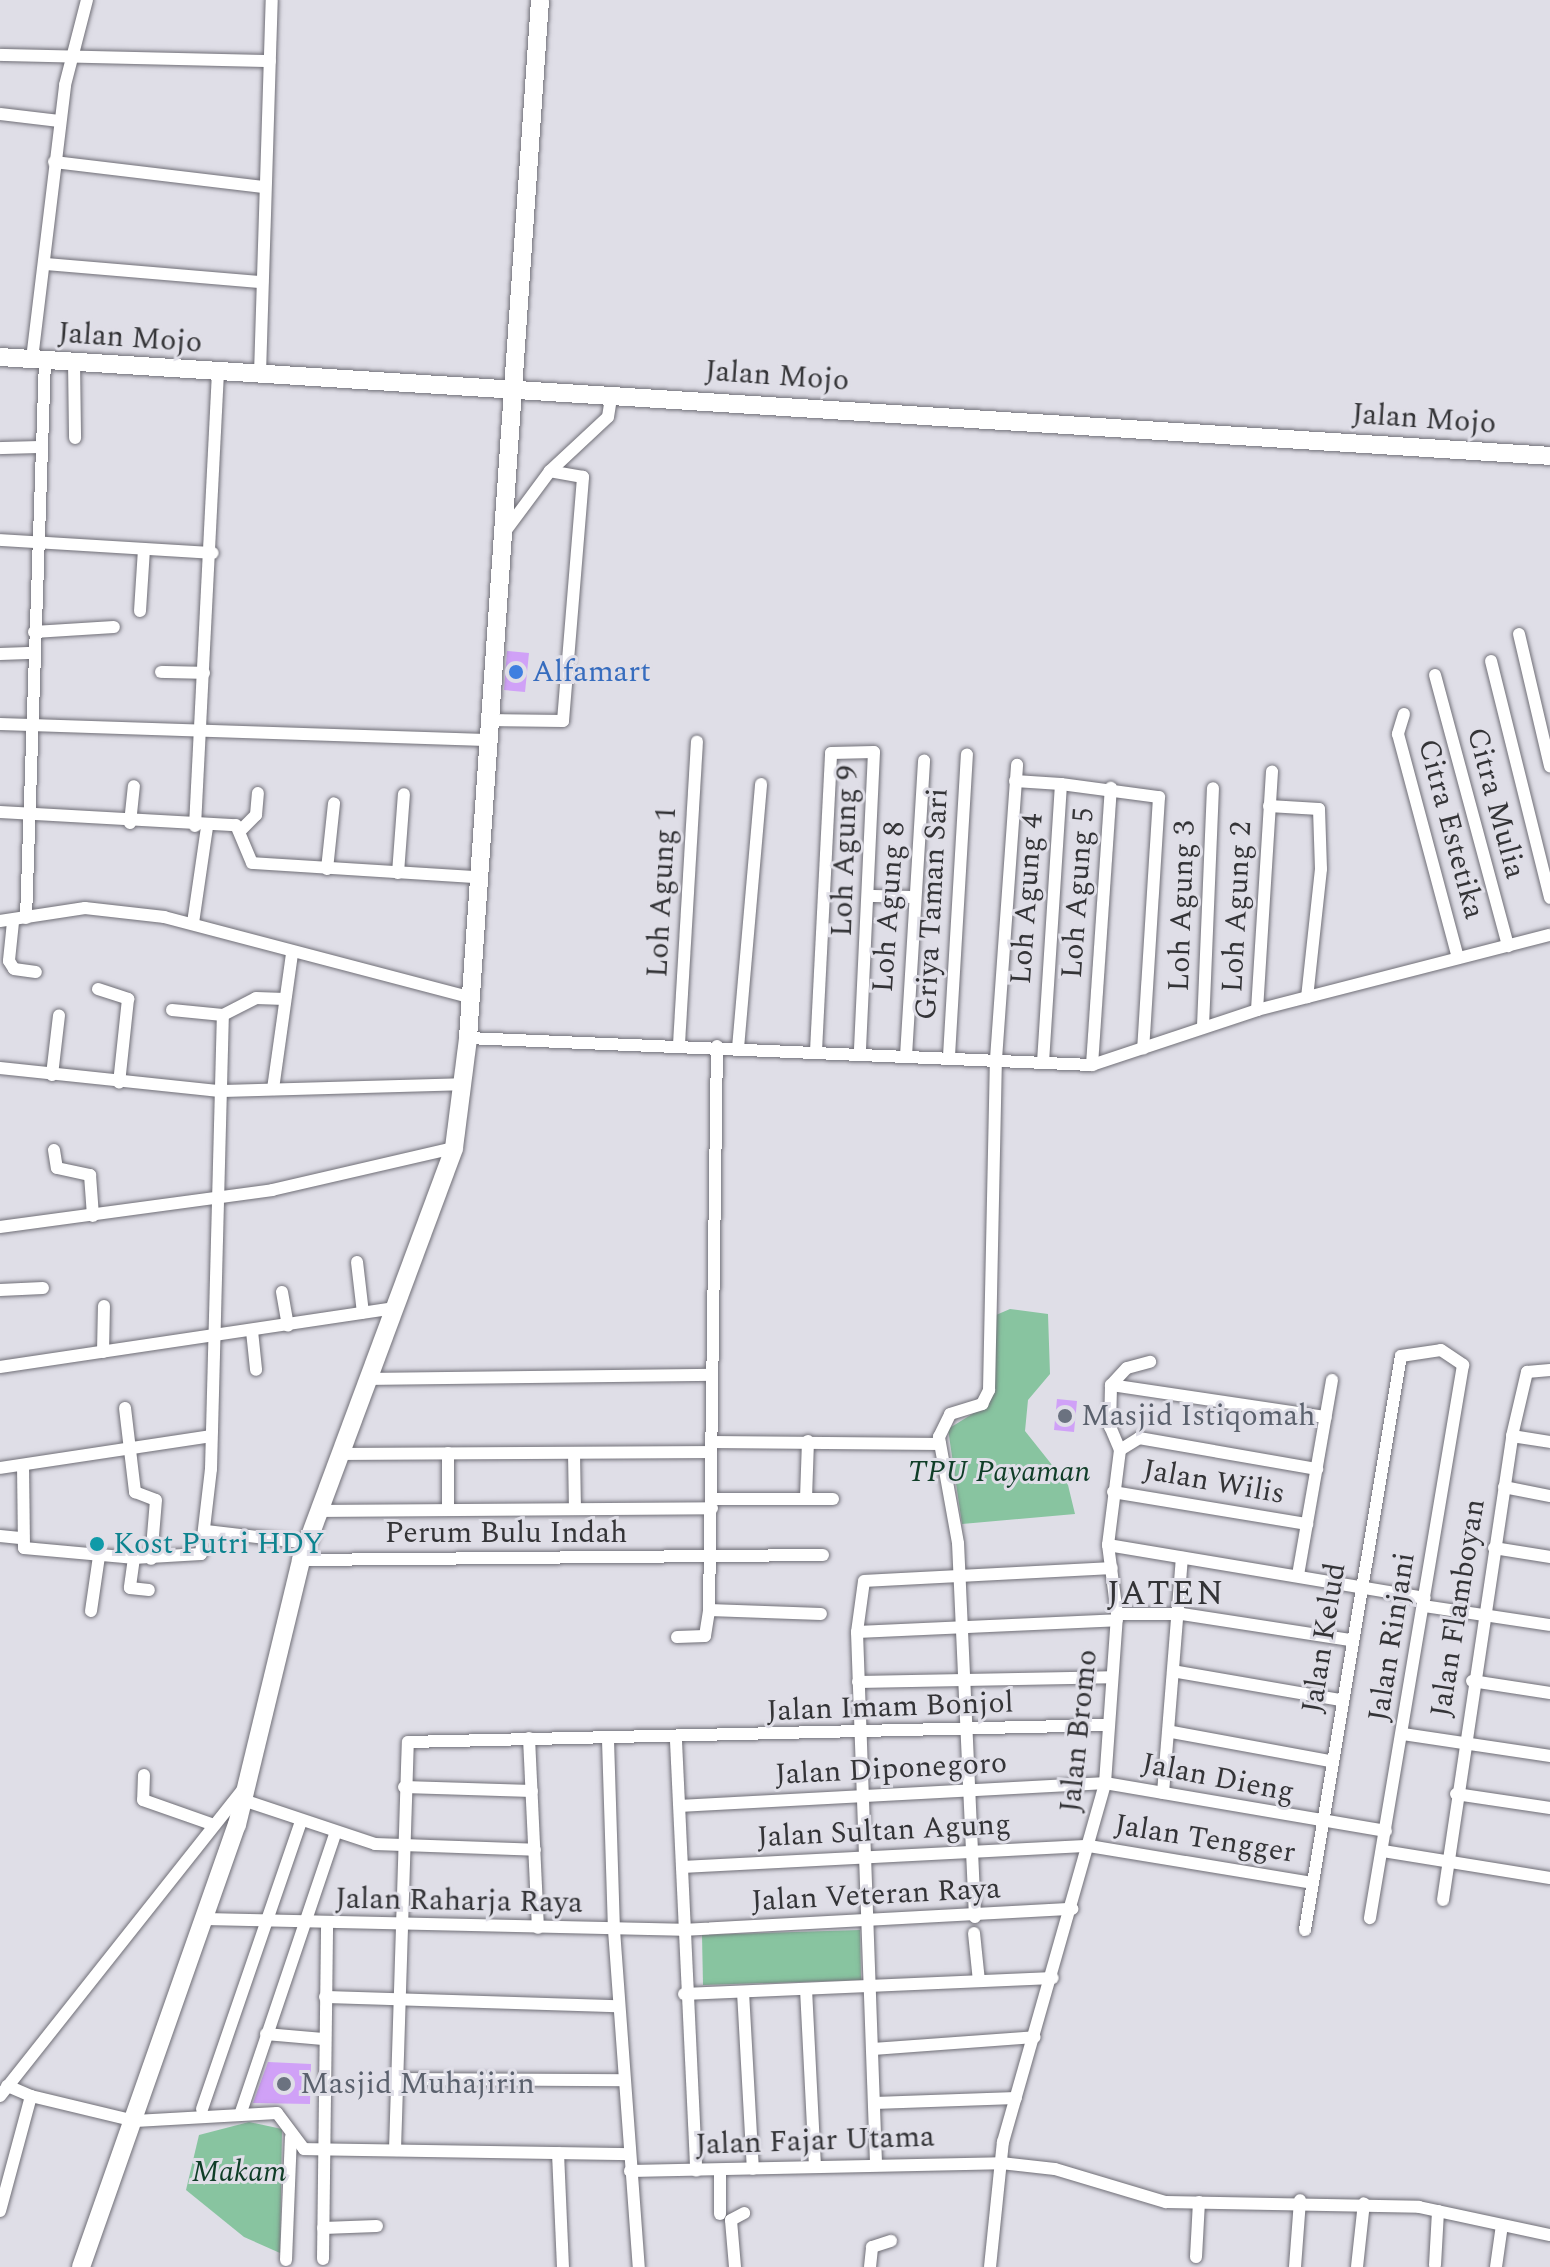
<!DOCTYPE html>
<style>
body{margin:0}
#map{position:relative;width:1550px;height:2267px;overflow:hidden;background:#dfdee7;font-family:Spectral,serif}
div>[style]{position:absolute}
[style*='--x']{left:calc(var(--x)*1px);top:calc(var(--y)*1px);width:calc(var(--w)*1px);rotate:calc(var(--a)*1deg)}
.green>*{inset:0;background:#88c4a0}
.building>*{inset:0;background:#d0a1f7}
.roads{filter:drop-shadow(0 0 2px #706f77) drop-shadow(0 0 2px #706f77)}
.street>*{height:12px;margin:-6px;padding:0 6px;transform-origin:6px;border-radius:6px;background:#fff}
.secondary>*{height:18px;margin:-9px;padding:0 9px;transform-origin:9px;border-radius:9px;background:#fff}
.dots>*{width:22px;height:22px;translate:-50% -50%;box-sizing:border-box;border:4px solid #dfdee7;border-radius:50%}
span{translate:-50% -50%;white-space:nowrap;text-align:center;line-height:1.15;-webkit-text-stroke:6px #dfdee7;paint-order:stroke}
.street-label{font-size:30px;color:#343437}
.shop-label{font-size:30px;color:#366cbe}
.left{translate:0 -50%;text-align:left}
.worship-label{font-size:30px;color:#5b616d}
.park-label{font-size:30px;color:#0f3d27;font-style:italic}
.culture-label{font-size:30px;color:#0d838f}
.quarter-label{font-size:34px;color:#343437;letter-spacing:2px}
</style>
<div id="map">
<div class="green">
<div style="clip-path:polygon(1010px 1309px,1048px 1314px,1050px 1374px,1028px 1400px,1025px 1431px,1068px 1485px,1075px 1514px,962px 1524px,948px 1429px,990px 1403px,996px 1315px)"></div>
<div style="clip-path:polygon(860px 1930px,861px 1980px,703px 1985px,702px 1935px)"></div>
<div style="clip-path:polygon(249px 2122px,282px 2129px,280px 2253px,244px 2237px,186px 2190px,199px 2135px)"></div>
</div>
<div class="building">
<div style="clip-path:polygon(529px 653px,525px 692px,504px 690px,507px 651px)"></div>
<div style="clip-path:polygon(1057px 1399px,1077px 1401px,1074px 1432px,1054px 1430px)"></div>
<div style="clip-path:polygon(268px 2062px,311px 2064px,310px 2104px,253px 2103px)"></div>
</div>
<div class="roads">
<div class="street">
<div style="--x:0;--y:55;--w:270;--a:1.3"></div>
<div style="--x:0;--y:114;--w:60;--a:6.7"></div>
<div style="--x:54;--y:162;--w:211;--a:6.8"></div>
<div style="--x:46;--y:264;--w:217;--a:4.8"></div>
<div style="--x:32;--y:359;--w:276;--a:-83.1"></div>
<div style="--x:65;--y:85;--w:88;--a:-75.5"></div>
<div style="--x:74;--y:362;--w:76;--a:89.2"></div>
<div style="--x:260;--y:373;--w:373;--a:-88.2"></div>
<div style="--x:0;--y:448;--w:42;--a:-1.4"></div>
<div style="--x:504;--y:533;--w:77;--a:-53.4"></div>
<div style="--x:550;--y:471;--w:79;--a:-43"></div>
<div style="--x:608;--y:417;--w:24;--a:-81"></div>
<div style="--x:0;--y:540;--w:213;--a:3.5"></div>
<div style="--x:140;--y:611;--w:62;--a:-86.3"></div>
<div style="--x:34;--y:632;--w:80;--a:-3.6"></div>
<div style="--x:1519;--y:634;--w:136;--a:76.8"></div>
<div style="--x:0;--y:654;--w:35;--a:-2"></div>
<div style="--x:1491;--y:661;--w:244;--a:76"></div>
<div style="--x:161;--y:672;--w:43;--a:1.3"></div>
<div style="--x:1435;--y:675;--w:281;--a:74.9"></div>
<div style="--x:1404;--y:714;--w:21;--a:107"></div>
<div style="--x:1398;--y:734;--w:232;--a:75"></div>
<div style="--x:488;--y:720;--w:75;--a:0.8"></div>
<div style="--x:563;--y:721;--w:245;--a:-85.3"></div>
<div style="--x:583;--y:477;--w:34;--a:-170"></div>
<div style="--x:0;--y:724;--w:486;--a:1.9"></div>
<div style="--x:1015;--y:781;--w:46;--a:3.7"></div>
<div style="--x:1061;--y:784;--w:278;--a:93.7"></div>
<div style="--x:1061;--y:784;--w:99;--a:7.6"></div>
<div style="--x:1159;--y:797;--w:252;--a:93.6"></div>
<div style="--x:1269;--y:806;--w:50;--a:3.4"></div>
<div style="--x:1319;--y:809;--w:60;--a:88.1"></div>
<div style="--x:1321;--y:869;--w:129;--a:96.2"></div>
<div style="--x:0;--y:812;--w:236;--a:3.2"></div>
<div style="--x:236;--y:825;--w:41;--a:67.2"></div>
<div style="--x:252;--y:863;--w:224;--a:3.6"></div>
<div style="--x:130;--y:823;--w:37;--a:-84"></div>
<div style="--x:195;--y:826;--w:455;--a:-87.1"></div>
<div style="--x:242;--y:829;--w:20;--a:-45"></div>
<div style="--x:256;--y:815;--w:22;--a:-85"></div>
<div style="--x:327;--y:869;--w:66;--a:-83.9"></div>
<div style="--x:398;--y:873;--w:79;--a:-85.7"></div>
<div style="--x:871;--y:896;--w:44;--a:1.3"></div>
<div style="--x:26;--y:918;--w:558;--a:-88.05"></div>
<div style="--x:0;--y:921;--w:86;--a:-8.7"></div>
<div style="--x:85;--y:908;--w:80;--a:6.5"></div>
<div style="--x:164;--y:917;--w:315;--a:14.7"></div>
<div style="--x:13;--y:922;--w:39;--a:96"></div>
<div style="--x:9;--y:961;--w:9;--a:58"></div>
<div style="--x:14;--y:969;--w:22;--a:8"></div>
<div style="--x:193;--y:923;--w:97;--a:-81.7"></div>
<div style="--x:98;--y:989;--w:32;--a:18"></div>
<div style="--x:128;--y:999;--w:84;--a:96.1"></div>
<div style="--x:172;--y:1010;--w:51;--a:5.6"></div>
<div style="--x:1257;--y:1010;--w:239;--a:-86.4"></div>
<div style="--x:1203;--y:1026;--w:238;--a:-87.6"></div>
<div style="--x:468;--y:1038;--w:625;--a:2.48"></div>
<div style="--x:1092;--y:1065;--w:174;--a:-18.4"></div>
<div style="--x:1257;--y:1010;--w:302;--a:-14.4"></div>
<div style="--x:679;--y:1044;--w:303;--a:-86.6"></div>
<div style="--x:738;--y:1048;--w:265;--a:-85"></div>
<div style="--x:816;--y:1051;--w:298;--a:-87.1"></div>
<div style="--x:831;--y:753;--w:43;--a:-1.3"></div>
<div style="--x:874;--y:752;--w:301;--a:92.7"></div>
<div style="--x:906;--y:1056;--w:296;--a:-86.5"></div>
<div style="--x:949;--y:1056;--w:302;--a:-86.6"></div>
<div style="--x:1092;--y:1065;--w:278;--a:-86.1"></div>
<div style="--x:0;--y:1068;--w:221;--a:6"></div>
<div style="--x:220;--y:1091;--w:244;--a:-1.6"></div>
<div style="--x:52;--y:1075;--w:60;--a:-83.3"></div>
<div style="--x:273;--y:1089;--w:137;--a:-82"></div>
<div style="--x:54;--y:1150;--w:18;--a:81"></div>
<div style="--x:57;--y:1168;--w:34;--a:12"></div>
<div style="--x:90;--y:1175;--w:41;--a:85.8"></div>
<div style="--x:0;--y:1227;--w:275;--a:-7.7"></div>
<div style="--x:272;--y:1190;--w:187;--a:-13"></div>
<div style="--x:357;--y:1262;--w:51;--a:83.3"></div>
<div style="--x:0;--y:1290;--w:43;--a:-2.7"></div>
<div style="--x:282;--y:1292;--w:34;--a:80"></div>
<div style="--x:252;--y:1331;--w:39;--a:84"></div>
<div style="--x:103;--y:1352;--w:46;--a:-88.8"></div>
<div style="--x:0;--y:1367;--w:401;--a:-8.5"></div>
<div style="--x:370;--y:1379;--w:341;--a:-0.7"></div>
<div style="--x:1111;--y:1385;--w:217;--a:8.5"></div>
<div style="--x:125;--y:1408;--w:85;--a:83.2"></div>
<div style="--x:135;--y:1492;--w:22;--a:21"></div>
<div style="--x:156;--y:1500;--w:59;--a:94.8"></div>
<div style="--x:1512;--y:1436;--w:38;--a:9"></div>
<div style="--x:808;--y:1441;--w:58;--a:92"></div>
<div style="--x:806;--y:1499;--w:27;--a:0"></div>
<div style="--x:711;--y:1442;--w:229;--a:0.5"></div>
<div style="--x:1120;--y:1450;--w:22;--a:-32"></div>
<div style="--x:1139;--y:1438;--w:181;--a:9.9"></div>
<div style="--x:448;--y:1453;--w:55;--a:90"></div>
<div style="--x:574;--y:1453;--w:55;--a:89"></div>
<div style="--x:341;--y:1454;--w:370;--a:-0.3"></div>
<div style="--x:23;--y:1465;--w:83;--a:89.3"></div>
<div style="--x:24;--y:1548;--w:109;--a:5.2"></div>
<div style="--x:133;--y:1558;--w:68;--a:-3.4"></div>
<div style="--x:201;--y:1554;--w:86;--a:-83.3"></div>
<div style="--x:211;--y:1469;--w:454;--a:-88.5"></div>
<div style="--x:223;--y:1015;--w:37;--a:-27"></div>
<div style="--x:256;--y:998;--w:29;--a:2"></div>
<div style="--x:0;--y:1468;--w:213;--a:-8.6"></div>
<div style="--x:1504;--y:1487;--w:47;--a:11.1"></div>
<div style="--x:1113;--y:1492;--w:197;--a:9.4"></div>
<div style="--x:712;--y:1499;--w:94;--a:0"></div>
<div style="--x:319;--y:1511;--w:393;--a:-0.4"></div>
<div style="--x:206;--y:1531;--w:103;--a:6.7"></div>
<div style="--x:0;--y:1536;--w:20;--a:6"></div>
<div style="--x:1108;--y:1545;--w:321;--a:9.5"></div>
<div style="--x:1494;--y:1548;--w:57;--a:9.1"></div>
<div style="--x:134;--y:1558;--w:30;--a:98"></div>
<div style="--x:130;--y:1588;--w:19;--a:6"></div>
<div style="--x:301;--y:1560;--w:522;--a:-0.55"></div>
<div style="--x:1298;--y:1575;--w:198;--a:-80.1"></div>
<div style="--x:1424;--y:1606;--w:127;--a:8.6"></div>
<div style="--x:709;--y:1610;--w:112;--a:2"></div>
<div style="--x:91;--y:1611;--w:56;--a:-81.7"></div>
<div style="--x:1117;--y:1614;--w:65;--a:0"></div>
<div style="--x:1182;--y:1614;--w:170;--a:8.8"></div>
<div style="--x:857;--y:1632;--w:260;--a:-2.6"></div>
<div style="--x:677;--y:1637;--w:28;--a:-2"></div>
<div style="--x:705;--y:1636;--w:26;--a:-81"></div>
<div style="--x:709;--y:1610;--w:564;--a:-89.19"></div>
<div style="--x:1178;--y:1672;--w:164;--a:9.8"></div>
<div style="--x:1472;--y:1681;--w:79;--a:8.7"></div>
<div style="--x:858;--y:1682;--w:253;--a:-1.1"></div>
<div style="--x:1172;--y:1732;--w:161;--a:10.4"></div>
<div style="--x:1403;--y:1734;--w:149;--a:8.5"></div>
<div style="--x:529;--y:1738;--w:190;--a:87.3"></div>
<div style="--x:608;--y:1740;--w:190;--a:88.2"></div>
<div style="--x:614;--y:1930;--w:338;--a:85.8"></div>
<div style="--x:676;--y:1741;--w:430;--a:87.3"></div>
<div style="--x:144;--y:1775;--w:25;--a:92"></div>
<div style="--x:143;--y:1800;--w:72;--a:19.4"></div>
<div style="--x:404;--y:1787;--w:128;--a:1.8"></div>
<div style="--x:1163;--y:1793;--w:236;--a:-85.4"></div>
<div style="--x:1456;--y:1794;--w:95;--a:8.5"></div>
<div style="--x:243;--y:1800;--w:139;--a:18.4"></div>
<div style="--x:375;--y:1844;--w:160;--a:2.1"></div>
<div style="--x:680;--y:1806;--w:426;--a:-3.1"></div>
<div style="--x:1105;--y:1783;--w:285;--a:9.7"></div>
<div style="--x:1383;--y:1851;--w:169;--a:9.2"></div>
<div style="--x:682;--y:1867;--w:408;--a:-3"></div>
<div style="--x:1089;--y:1846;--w:226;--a:9.4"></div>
<div style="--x:1443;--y:1900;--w:469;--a:-81.5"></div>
<div style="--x:1512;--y:1436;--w:66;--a:-76.8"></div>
<div style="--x:1527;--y:1372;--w:23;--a:-5"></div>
<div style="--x:975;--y:1917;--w:374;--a:-92.6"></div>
<div style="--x:958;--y:1543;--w:108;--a:-100.2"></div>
<div style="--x:939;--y:1437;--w:25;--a:-64"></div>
<div style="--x:950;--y:1414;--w:34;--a:-17"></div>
<div style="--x:982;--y:1404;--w:16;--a:-63"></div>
<div style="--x:989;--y:1390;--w:331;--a:-88.8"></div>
<div style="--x:996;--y:1059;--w:295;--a:-85.9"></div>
<div style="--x:205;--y:1919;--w:477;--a:1.3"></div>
<div style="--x:682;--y:1930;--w:391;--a:-3.1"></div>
<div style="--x:1305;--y:1930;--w:582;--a:-80.51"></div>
<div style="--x:1401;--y:1356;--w:40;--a:-8.5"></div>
<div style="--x:1441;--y:1350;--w:27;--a:34"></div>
<div style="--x:1463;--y:1365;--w:561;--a:99.55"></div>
<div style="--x:974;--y:1933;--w:48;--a:84.1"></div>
<div style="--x:806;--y:1989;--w:177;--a:87.1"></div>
<div style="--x:743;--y:1992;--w:177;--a:86.8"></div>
<div style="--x:684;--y:1994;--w:369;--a:-2.5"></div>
<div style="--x:325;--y:1997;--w:294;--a:1.8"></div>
<div style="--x:266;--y:2034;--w:57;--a:5"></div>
<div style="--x:873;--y:2049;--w:162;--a:-4.2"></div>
<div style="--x:398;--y:2079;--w:226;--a:0.3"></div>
<div style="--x:0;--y:2096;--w:393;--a:-51.6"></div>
<div style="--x:31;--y:2096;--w:107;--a:13.5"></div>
<div style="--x:135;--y:2121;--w:142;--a:-3.2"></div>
<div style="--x:277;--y:2113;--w:45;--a:53.1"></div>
<div style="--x:304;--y:2149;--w:324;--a:0.9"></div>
<div style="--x:874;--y:2103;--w:142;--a:-2"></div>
<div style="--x:202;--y:2109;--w:304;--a:-71"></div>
<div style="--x:240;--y:2115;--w:297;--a:-71.3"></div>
<div style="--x:395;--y:2150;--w:408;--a:-88.2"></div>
<div style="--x:408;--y:1742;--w:699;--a:-1.39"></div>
<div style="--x:558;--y:2153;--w:114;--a:87.5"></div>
<div style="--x:876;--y:2163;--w:531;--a:-92.05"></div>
<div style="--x:857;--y:1632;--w:51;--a:-82.2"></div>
<div style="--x:864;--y:1581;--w:248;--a:-3"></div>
<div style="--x:720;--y:2170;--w:44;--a:90"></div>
<div style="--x:630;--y:2171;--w:371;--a:-1.2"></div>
<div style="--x:1001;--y:2163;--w:54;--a:6.3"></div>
<div style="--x:1055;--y:2169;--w:116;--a:16.6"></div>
<div style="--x:1166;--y:2202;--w:253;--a:1.1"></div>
<div style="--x:1419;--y:2207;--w:134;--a:12.1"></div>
<div style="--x:0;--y:2211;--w:119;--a:-74.9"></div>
<div style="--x:31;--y:2096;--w:26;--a:-157"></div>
<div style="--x:323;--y:2228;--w:54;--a:-2.1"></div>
<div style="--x:1196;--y:2257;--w:55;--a:-86.9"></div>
<div style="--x:323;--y:2259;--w:334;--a:-89.3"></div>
<div style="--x:286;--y:2260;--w:123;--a:-87.7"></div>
<div style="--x:1435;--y:2265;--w:54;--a:-86.8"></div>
<div style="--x:735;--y:2267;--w:47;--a:-94.9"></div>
<div style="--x:731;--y:2220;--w:15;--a:-28"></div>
<div style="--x:870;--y:2267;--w:20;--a:-84"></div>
<div style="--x:872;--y:2247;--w:20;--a:-18"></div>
<div style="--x:990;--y:2267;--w:126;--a:-84.1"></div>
<div style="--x:1003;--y:2142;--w:373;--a:-74.1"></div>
<div style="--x:1105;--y:1783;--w:169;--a:-85.9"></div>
<div style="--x:1117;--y:1614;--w:70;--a:-97.4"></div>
<div style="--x:1108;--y:1545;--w:96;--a:-82.8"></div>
<div style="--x:1120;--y:1450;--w:25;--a:-113"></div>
<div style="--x:1110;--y:1427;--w:42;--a:-88.6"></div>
<div style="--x:1111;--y:1385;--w:23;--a:-47"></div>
<div style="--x:1127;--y:1368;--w:24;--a:-15"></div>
<div style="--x:1295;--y:2267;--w:67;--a:-85.7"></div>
<div style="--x:1357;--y:2267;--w:64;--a:-83.8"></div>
<div style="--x:1496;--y:2267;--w:42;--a:-81.9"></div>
</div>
<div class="secondary">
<div style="--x:0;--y:357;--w:1553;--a:3.65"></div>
<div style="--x:81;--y:2267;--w:469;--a:-70.6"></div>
<div style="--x:237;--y:1825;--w:273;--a:-76.4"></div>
<div style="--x:301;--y:1560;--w:439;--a:-69.6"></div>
<div style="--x:454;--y:1148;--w:111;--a:-82.7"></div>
<div style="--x:468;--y:1038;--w:1040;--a:-86.03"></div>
</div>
</div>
<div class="dots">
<div style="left:516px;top:672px;background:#3f7fe0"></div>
<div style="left:1065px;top:1416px;background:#6b7280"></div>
<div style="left:97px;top:1544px;background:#0f9aa8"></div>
<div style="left:284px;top:2084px;background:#6b7280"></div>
</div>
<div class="street-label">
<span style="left:130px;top:338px;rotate:4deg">Jalan Mojo</span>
<span style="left:777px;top:376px;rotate:4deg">Jalan Mojo</span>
<span style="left:1424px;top:419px;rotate:4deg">Jalan Mojo</span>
<span style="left:1496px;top:803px;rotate:75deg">Citra Mulia</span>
<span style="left:1451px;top:829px;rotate:75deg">Citra Estetika</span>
<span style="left:845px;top:851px;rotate:-88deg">Loh Agung 9</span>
<span style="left:662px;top:892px;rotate:-87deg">Loh Agung 1</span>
<span style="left:1078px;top:893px;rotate:-86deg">Loh Agung 5</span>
<span style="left:1027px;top:899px;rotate:-86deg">Loh Agung 4</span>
<span style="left:932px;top:904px;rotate:-87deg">Griya Taman Sari</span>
<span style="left:1182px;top:906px;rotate:-88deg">Loh Agung 3</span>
<span style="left:889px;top:907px;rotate:-86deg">Loh Agung 8</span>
<span style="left:1237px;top:907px;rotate:-87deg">Loh Agung 2</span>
<span style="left:1214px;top:1482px;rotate:10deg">Jalan Wilis</span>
<span style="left:506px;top:1533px">Perum Bulu Indah</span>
<span style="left:1458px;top:1608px;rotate:-81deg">Jalan Flamboyan</span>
<span style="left:1392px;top:1637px;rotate:-81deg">Jalan Rinjani</span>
<span style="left:1324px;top:1638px;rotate:-81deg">Jalan Kelud</span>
<span style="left:890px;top:1707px;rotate:-2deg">Jalan Imam Bonjol</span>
<span style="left:1079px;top:1731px;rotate:-84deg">Jalan Bromo</span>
<span style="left:891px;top:1769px;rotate:-3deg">Jalan Diponegoro</span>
<span style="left:1218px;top:1778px;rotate:11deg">Jalan Dieng</span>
<span style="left:884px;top:1831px;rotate:-3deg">Jalan Sultan Agung</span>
<span style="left:1205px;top:1839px;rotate:9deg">Jalan Tengger</span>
<span style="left:876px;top:1895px;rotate:-3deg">Jalan Veteran Raya</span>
<span style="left:459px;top:1901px;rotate:1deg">Jalan Raharja Raya</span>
<span style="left:815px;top:2141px;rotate:-2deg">Jalan Fajar Utama</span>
</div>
<div class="shop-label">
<span class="left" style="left:532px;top:672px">Alfamart</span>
</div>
<div class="worship-label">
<span class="left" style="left:1081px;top:1416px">Masjid Istiqomah</span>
<span class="left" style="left:300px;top:2084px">Masjid Muhajirin</span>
</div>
<div class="park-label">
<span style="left:999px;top:1472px">TPU Payaman</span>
<span style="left:239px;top:2172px">Makam</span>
</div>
<div class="culture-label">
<span class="left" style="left:113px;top:1544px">Kost Putri HDY</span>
</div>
<div class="quarter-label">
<span style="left:1166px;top:1595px">JATEN</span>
</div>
</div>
